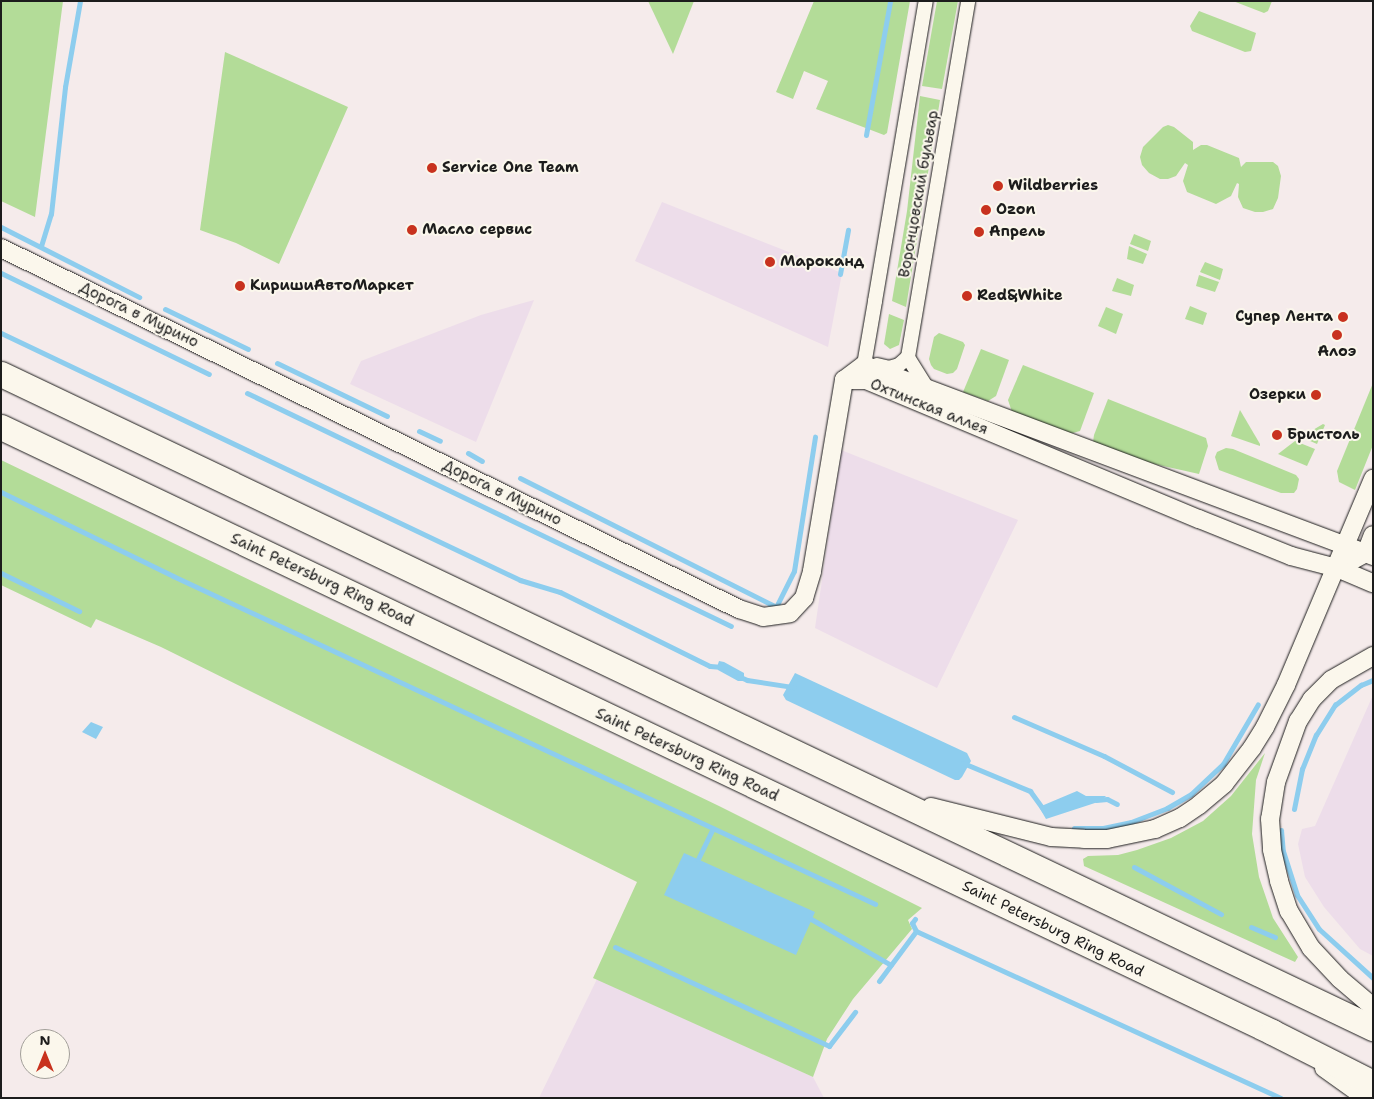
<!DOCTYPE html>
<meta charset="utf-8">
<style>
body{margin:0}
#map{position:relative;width:1374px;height:1099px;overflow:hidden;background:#f5ebeb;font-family:"Shantell Sans",sans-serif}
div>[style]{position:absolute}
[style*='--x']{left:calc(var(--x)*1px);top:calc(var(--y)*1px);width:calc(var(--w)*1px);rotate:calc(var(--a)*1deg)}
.built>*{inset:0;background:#edddea}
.green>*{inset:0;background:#b3dc98}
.water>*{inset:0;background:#8dcdee}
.stream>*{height:5px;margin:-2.5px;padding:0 2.5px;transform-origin:2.5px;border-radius:2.5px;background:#8dcdee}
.roads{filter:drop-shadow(0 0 1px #1c1c1c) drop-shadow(0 0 1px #1c1c1c)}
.minor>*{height:14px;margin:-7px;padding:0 7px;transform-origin:7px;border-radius:7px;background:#fbf7ec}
.tertiary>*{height:18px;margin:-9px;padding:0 9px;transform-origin:9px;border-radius:9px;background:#fbf7ec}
.motorway>*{height:25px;margin:-12.5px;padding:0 12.5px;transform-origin:12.5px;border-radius:12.5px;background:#fbf7ec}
.dots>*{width:14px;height:14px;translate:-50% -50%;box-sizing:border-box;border:2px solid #fbf7ec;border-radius:50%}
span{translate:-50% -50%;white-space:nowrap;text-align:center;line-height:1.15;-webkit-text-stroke:4px #fbf7ec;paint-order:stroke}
.poi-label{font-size:15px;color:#1c1c1c;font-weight:700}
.left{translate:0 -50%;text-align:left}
.right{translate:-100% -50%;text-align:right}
.street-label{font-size:15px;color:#1c1c1c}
.frame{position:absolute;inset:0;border:2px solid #1c1c1c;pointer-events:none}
.north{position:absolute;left:20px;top:1029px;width:50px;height:50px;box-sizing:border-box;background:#fbf7ec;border:1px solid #a29f99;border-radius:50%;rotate:0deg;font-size:14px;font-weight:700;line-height:20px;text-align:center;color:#1c1c1c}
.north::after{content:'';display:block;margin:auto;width:18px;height:22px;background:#c8321e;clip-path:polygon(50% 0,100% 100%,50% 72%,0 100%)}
</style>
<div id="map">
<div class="built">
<div style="clip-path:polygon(662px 202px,842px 273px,828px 347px,635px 261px)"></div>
<div style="clip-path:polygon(534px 300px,476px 442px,350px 384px,361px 361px,481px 315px)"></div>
<div style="clip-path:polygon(841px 450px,1018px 520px,937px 688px,815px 628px)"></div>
<div style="clip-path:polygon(1373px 695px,1373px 956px,1360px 949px,1324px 907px,1305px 877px,1298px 844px,1302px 829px,1315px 826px)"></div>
<div style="clip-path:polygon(597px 979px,813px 1077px,824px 1098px,539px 1098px)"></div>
</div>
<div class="green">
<div style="clip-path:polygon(1px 1px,63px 1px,35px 217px,1px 201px)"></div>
<div style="clip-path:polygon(648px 1px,694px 1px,673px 54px)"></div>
<div style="clip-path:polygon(814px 1px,910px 1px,887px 133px,884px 135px,816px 109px,828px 81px,804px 71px,793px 99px,776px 92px)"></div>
<div style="clip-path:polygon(937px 1px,958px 1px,942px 89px,922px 86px)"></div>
<div style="clip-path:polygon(1233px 1px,1272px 1px,1268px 11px,1264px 13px)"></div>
<div style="clip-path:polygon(1199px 11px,1256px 33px,1251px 51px,1245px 52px,1192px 31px,1190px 26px)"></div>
<div style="clip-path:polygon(225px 52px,348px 107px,279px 264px,236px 243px,200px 230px)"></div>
<div style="clip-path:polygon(920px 96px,940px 100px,906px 307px,892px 301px,907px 211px)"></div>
<div style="clip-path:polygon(1168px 125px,1174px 127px,1193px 142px,1193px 150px,1201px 145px,1207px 145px,1239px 158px,1241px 167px,1246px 162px,1273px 162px,1278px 166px,1281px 176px,1278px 198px,1273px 209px,1263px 212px,1255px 212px,1243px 208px,1238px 197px,1239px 184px,1237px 183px,1231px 196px,1216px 204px,1187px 192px,1183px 181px,1188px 165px,1185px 163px,1176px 176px,1168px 179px,1160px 179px,1149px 173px,1142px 165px,1140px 157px,1143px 147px,1163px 127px)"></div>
<div style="clip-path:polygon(1134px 234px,1151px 241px,1148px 251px,1130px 244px)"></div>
<div style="clip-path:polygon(1129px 246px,1147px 254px,1143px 264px,1127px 259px)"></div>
<div style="clip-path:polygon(1205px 262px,1223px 269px,1220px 280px,1200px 272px)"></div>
<div style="clip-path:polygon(1199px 275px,1219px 282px,1215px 292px,1196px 286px)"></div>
<div style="clip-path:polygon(1117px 278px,1134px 285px,1131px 296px,1112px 291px)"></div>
<div style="clip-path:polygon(1190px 306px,1207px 313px,1203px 325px,1185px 319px)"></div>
<div style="clip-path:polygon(1106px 307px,1123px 314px,1116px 334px,1098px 326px)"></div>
<div style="clip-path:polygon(889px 314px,904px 320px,899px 345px,890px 349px,884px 344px)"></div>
<div style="clip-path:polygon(939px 333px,963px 342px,965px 345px,957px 369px,953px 373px,947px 374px,934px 369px,931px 365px,929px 359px,934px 337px)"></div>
<div style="clip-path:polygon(981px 349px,1009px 360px,996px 396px,988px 401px,963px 392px)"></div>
<div style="clip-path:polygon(1023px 365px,1094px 393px,1080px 431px,1069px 434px,1012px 412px,1008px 400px)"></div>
<div style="clip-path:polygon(1373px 383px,1373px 445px,1355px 490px,1339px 482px,1337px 471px)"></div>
<div style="clip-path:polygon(1108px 399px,1206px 438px,1208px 446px,1199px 474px,1132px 459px,1093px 442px,1094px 435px)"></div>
<div style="clip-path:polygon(1240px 410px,1260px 444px,1260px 446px,1231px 436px)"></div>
<div style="clip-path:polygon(1323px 424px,1325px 425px,1317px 444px,1301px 437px)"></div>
<div style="clip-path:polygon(1295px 441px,1315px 449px,1307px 466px,1278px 454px)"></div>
<div style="clip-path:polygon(1226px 448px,1233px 449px,1296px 475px,1299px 479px,1297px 489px,1294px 493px,1281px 493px,1219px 470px,1215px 457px,1217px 452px)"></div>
<div style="clip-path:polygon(1px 460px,719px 806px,922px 908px,908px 920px,912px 929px,853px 999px,827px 1039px,813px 1077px,593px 978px,637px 882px,161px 647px,96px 619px,91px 628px,1px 585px)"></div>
<div style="clip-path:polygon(1265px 753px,1256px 780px,1252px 834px,1259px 877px,1273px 918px,1298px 957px,1295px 962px,1084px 866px,1083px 859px,1088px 856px,1118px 855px,1137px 850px,1171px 838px,1203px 821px,1231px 796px)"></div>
</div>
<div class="water">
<div style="clip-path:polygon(719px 661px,724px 662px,744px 673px,744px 681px,738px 681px,718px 670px,717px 667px)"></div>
<div style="clip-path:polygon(795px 673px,967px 753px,971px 761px,962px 777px,959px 780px,955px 780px,786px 700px,783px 695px)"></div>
<div style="clip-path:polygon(91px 722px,103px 727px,96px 739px,82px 732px)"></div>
<div style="clip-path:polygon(1077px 791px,1086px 796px,1106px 796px,1101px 801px,1046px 819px,1039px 807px)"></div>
<div style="clip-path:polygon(684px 853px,815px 912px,796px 955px,664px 895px)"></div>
</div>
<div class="stream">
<div style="--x:866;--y:135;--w:136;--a:-79.8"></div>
<div style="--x:1;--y:227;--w:155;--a:26.9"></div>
<div style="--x:41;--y:246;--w:34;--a:-73"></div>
<div style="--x:51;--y:214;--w:128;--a:-83.7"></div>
<div style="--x:65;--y:87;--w:87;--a:-80.1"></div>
<div style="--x:1;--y:273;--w:231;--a:25.9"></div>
<div style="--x:840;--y:274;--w:45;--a:-79.7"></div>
<div style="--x:165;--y:309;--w:92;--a:25.7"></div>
<div style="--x:1;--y:333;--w:575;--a:25.45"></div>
<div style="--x:520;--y:580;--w:42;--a:16.7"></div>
<div style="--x:560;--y:592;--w:167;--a:26.3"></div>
<div style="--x:710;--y:666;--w:12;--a:5"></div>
<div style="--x:277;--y:363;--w:122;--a:25.7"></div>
<div style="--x:247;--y:393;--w:537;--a:25.71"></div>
<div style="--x:419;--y:431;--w:23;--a:25"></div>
<div style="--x:468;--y:453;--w:16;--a:30"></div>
<div style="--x:520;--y:478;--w:287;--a:26.7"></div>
<div style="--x:776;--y:607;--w:40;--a:-63.4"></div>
<div style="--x:794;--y:571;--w:136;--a:-81.1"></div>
<div style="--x:1;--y:492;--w:191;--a:26"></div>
<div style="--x:173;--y:576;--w:775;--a:25.04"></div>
<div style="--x:1;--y:573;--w:87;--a:26"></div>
<div style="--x:738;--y:676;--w:10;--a:24"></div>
<div style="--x:747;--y:680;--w:47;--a:8.7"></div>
<div style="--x:1014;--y:717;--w:98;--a:23.4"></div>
<div style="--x:1104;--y:756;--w:77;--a:27.9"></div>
<div style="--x:963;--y:763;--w:73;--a:22.7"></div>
<div style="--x:1030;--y:791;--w:24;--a:54"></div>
<div style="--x:1096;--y:800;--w:11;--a:-5"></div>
<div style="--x:1107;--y:799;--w:11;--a:27"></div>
<div style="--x:1294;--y:809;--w:41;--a:-78.7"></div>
<div style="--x:1302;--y:769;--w:37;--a:-68"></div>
<div style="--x:1316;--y:735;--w:36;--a:-58"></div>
<div style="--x:1335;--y:705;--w:33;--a:-38"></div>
<div style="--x:1361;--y:685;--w:13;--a:-23"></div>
<div style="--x:1074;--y:828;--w:29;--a:0"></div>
<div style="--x:1103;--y:828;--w:29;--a:-12"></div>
<div style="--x:1131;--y:822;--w:39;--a:-21"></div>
<div style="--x:1167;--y:808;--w:28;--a:-30"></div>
<div style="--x:1191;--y:794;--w:44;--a:-43.2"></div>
<div style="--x:1223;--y:764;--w:69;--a:-59.7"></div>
<div style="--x:1281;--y:830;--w:21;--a:85"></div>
<div style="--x:1283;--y:851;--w:46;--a:72.3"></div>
<div style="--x:1297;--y:895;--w:40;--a:57.1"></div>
<div style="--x:1319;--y:929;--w:73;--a:42.2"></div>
<div style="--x:698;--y:859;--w:34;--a:-64"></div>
<div style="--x:1134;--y:867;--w:99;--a:28.4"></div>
<div style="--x:811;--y:919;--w:92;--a:29.9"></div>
<div style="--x:915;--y:919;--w:5;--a:127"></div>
<div style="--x:912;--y:923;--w:9;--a:63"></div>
<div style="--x:1251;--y:927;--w:26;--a:23"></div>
<div style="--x:615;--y:947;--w:236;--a:24.8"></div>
<div style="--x:829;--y:1046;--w:43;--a:-52.6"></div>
<div style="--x:879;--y:981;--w:62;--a:-53.5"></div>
<div style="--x:916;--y:931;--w:401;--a:24.6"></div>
</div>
<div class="roads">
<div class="minor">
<div style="--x:877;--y:365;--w:12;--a:14"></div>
<div style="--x:889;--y:368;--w:10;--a:-17"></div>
<div style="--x:899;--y:365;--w:12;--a:-42"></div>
<div style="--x:866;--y:374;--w:9;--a:-103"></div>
<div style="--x:864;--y:365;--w:65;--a:-80.2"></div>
<div style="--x:875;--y:301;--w:304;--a:-80.4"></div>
<div style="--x:927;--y:388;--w:36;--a:-122"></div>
<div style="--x:908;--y:357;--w:361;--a:-80.4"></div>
</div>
<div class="tertiary">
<div style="--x:1;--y:248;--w:822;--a:26.07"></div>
<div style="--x:739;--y:609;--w:25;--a:18"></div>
<div style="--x:763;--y:617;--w:27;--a:-8"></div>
<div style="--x:790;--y:613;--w:21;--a:-47"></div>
<div style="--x:804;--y:598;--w:28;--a:-73"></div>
<div style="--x:812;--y:571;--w:194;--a:-80.5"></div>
<div style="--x:844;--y:380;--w:25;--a:-37"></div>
<div style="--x:864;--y:365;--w:544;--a:20.57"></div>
<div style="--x:844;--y:380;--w:22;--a:0"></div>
<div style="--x:866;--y:380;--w:361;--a:22.7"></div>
<div style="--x:1199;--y:519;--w:99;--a:21.9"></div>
<div style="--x:1291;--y:556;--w:48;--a:14.6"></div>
<div style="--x:1337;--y:568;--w:39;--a:23"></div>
<div style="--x:1355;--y:559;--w:13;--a:-29"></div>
<div style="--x:1366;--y:553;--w:19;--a:-69"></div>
<div style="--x:1373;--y:656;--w:48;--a:150.3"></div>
<div style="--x:1331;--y:680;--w:27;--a:135"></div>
<div style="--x:1312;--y:699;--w:26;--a:122"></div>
<div style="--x:1298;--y:721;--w:65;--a:109.8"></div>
<div style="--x:1276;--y:782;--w:37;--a:99"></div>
<div style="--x:1270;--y:819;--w:31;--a:86"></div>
<div style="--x:1272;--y:850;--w:32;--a:77"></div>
<div style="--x:1279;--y:881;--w:32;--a:72"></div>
<div style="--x:1289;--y:911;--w:43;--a:59.3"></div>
<div style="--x:1311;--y:948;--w:42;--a:46.9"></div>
<div style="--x:1340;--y:979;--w:43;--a:40.3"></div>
<div style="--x:931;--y:807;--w:124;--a:14"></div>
<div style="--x:1051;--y:837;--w:33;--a:3"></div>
<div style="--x:1084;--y:839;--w:23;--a:0"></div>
<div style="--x:1107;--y:839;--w:49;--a:-11.8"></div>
<div style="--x:1155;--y:829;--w:27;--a:-24"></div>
<div style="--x:1180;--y:818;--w:23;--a:-34"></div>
<div style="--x:1199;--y:805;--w:33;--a:-40"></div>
<div style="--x:1224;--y:784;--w:46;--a:-52.1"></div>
<div style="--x:1252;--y:748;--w:25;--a:-58"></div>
<div style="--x:1265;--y:727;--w:47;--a:-63.4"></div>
<div style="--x:1286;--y:685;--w:224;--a:-67.1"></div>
<div style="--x:1324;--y:1068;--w:52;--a:35.5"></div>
</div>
<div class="motorway">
<div style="--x:1;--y:374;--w:1520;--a:25.49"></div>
<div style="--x:1;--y:427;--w:1408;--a:25.45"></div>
<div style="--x:1272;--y:1032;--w:113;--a:26.8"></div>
</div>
</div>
<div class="dots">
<div style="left:432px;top:168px;background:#c8321e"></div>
<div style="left:998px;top:186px;background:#c8321e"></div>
<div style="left:986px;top:210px;background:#c8321e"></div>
<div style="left:412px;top:230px;background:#c8321e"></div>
<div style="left:979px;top:232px;background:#c8321e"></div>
<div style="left:770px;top:262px;background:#c8321e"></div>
<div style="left:240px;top:286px;background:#c8321e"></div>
<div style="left:967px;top:296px;background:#c8321e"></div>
<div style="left:1343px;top:317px;background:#c8321e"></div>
<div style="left:1337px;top:335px;background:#c8321e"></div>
<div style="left:1316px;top:395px;background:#c8321e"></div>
<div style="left:1277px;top:435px;background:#c8321e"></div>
</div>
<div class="poi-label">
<span class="left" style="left:442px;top:168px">Service One Team</span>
<span class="left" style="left:1008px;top:186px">Wildberries</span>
<span class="left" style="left:996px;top:210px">Ozon</span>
<span class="left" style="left:422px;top:230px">Масло сервис</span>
<span class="left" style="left:989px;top:232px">Апрель</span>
<span class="left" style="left:780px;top:262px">Мароканд</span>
<span class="left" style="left:250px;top:286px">КиришиАвтоМаркет</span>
<span class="left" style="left:977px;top:296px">Red&amp;White</span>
<span class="right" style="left:1333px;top:317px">Супер Лента</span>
<span style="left:1337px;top:352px">Алоэ</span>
<span class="right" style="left:1306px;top:395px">Озерки</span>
<span class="left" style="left:1287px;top:435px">Бристоль</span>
</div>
<div class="street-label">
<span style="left:919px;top:194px;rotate:-80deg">Воронцовский бульвар</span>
<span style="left:139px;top:315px;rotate:26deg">Дорога в Мурино</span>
<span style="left:929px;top:407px;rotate:22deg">Охтинская аллея</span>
<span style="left:502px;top:493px;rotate:26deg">Дорога в Мурино</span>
<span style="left:322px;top:580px;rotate:25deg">Saint Petersburg Ring Road</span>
<span style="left:687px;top:755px;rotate:25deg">Saint Petersburg Ring Road</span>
<span style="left:1053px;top:929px;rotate:26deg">Saint Petersburg Ring Road</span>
</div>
<div class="frame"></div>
<div class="north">N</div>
</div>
